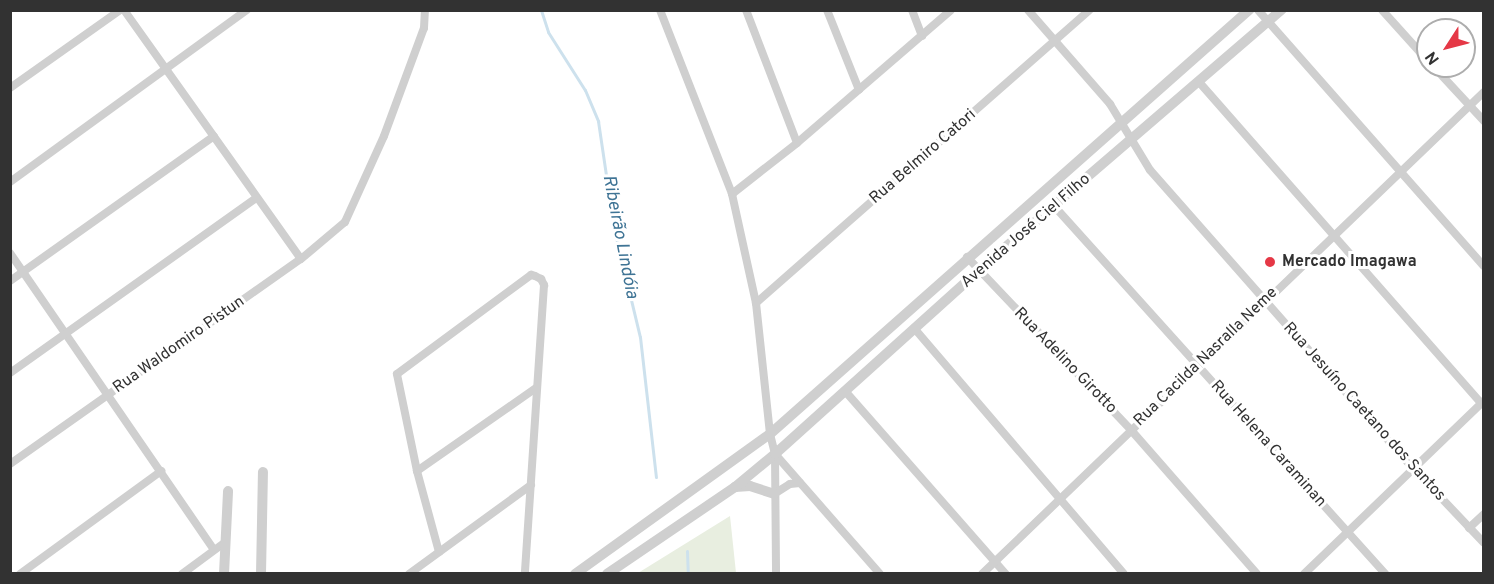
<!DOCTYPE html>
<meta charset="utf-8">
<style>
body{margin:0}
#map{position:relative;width:1494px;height:584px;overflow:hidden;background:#fff;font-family:Overpass,sans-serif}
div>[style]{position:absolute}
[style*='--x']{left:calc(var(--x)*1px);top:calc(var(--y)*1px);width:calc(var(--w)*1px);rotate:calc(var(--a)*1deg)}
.green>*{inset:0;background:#e8eee0}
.stream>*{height:3px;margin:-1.5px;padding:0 1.5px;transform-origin:1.5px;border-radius:1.5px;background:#cde1ed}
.minor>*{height:8px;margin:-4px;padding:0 4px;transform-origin:4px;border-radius:4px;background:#cfcfcf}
.tertiary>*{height:10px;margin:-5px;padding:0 5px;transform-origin:5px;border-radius:5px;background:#cfcfcf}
.dots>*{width:16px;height:16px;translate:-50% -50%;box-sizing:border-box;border:3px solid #fff;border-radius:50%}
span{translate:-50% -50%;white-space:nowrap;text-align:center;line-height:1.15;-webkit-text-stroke:6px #fff;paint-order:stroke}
.street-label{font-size:16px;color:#323232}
.poi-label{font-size:16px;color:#323232;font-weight:700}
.left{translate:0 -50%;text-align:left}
.water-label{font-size:18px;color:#3f7495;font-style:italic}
.frame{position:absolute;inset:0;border:12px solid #323232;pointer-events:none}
.north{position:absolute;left:1416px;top:18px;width:60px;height:60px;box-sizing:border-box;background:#fff;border:2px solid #adadad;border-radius:50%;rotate:234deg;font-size:16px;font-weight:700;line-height:24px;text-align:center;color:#323232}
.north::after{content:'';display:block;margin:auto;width:21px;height:27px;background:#e53846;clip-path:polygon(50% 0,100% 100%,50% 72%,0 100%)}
</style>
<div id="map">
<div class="green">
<div style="clip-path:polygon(730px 516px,736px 573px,638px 573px)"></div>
</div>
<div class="stream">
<div style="--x:541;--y:10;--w:23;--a:72"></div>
<div style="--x:548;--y:32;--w:69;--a:57.5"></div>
<div style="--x:585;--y:90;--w:34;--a:67"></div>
<div style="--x:598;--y:121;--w:109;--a:81.6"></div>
<div style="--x:614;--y:229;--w:111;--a:76.5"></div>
<div style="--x:640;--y:337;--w:141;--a:83.5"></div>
<div style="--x:687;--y:551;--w:23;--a:88"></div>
</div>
<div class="minor">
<div style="--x:124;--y:10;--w:305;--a:54.6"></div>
<div style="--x:660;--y:10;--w:198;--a:68.6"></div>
<div style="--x:732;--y:194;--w:112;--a:77.6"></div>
<div style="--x:756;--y:303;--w:132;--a:83.9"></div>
<div style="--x:770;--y:434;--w:21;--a:76"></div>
<div style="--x:775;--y:454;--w:120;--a:89.5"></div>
<div style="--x:746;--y:10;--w:142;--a:69"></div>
<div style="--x:827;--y:10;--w:86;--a:68.2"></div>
<div style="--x:912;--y:10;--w:28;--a:69"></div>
<div style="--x:1028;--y:10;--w:125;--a:48.9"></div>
<div style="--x:1110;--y:104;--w:77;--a:58.8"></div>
<div style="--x:1150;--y:170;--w:397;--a:48.6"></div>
<div style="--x:1413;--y:468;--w:103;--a:46.6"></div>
<div style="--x:1258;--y:10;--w:341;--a:48.6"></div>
<div style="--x:1382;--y:10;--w:69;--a:48"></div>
<div style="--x:1433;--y:66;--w:75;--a:47.2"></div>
<div style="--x:1199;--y:82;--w:427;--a:48.7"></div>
<div style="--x:10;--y:88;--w:135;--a:-35.3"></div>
<div style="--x:10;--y:182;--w:293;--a:-36"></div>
<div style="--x:732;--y:194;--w:83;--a:-38.1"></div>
<div style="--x:797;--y:143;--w:203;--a:-40.8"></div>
<div style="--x:1055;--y:207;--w:494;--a:48"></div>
<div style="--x:10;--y:253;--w:360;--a:55.5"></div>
<div style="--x:967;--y:257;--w:238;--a:46.5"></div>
<div style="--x:1131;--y:430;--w:191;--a:48.8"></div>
<div style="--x:10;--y:281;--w:250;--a:-35.4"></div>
<div style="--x:756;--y:303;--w:444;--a:-41.3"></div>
<div style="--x:914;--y:328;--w:323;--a:49.5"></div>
<div style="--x:10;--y:373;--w:302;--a:-35.4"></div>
<div style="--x:845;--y:391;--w:244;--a:48.7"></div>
<div style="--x:775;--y:454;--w:159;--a:48.8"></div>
<div style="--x:10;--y:464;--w:356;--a:-35.2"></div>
<div style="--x:301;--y:259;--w:57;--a:-40.1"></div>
<div style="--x:345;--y:222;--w:94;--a:-65.6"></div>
<div style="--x:384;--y:136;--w:115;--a:-69.7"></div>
<div style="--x:424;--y:28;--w:18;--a:-87"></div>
<div style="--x:417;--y:471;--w:145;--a:-34.9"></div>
<div style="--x:774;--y:494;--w:19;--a:-32"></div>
<div style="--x:790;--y:484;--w:10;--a:-6"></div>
<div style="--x:1469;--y:528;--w:21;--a:-43"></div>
<div style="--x:439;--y:552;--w:84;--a:-105.2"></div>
<div style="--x:417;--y:471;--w:99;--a:-101.7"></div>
<div style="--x:397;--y:374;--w:167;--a:-36.5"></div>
<div style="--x:531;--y:275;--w:4;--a:14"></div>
<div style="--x:535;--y:276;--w:7;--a:27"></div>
<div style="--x:541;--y:279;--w:7;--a:63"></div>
<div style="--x:544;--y:285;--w:290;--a:93.8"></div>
<div style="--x:20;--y:574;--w:175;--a:-36.1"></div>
<div style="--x:182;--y:574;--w:52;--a:-36.4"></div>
<div style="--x:409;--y:574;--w:151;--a:-36.1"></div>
<div style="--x:982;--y:574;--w:696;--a:-43.84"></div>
<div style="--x:1304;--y:574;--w:250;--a:-43.9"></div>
</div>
<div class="tertiary">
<div style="--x:735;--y:487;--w:15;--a:-4"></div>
<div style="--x:750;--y:486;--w:25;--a:18"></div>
<div style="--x:224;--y:574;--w:83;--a:-87.2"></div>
<div style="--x:261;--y:574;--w:102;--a:-88.9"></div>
<div style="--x:575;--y:574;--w:240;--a:-35.7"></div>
<div style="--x:770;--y:434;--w:640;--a:-41.51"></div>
<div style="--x:607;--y:574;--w:155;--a:-34.2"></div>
<div style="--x:735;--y:487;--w:52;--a:-39.5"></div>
<div style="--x:775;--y:454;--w:275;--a:-42"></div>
<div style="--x:979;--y:270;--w:399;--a:-40.7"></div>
</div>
<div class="dots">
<div style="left:1270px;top:262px;background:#e53846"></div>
</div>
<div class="street-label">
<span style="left:923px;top:157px;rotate:-41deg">Rua Belmiro Catori</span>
<span style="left:1026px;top:231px;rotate:-41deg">Avenida José Ciel Filho</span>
<span style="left:179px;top:345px;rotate:-35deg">Rua Waldomiro Pistun</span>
<span style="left:1206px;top:357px;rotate:-44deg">Rua Cacilda Nasralla Neme</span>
<span style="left:1065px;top:361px;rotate:46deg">Rua Adelino Girotto</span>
<span style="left:1364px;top:412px;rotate:48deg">Rua Jesuíno Caetano dos Santos</span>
<span style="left:1268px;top:444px;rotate:48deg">Rua Helena Caraminan</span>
</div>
<div class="poi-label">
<span class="left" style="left:1282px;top:262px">Mercado Imagawa</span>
</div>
<div class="water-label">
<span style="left:619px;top:237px;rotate:79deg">Ribeirão Lindóia</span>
</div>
<div class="frame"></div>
<div class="north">N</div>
</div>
